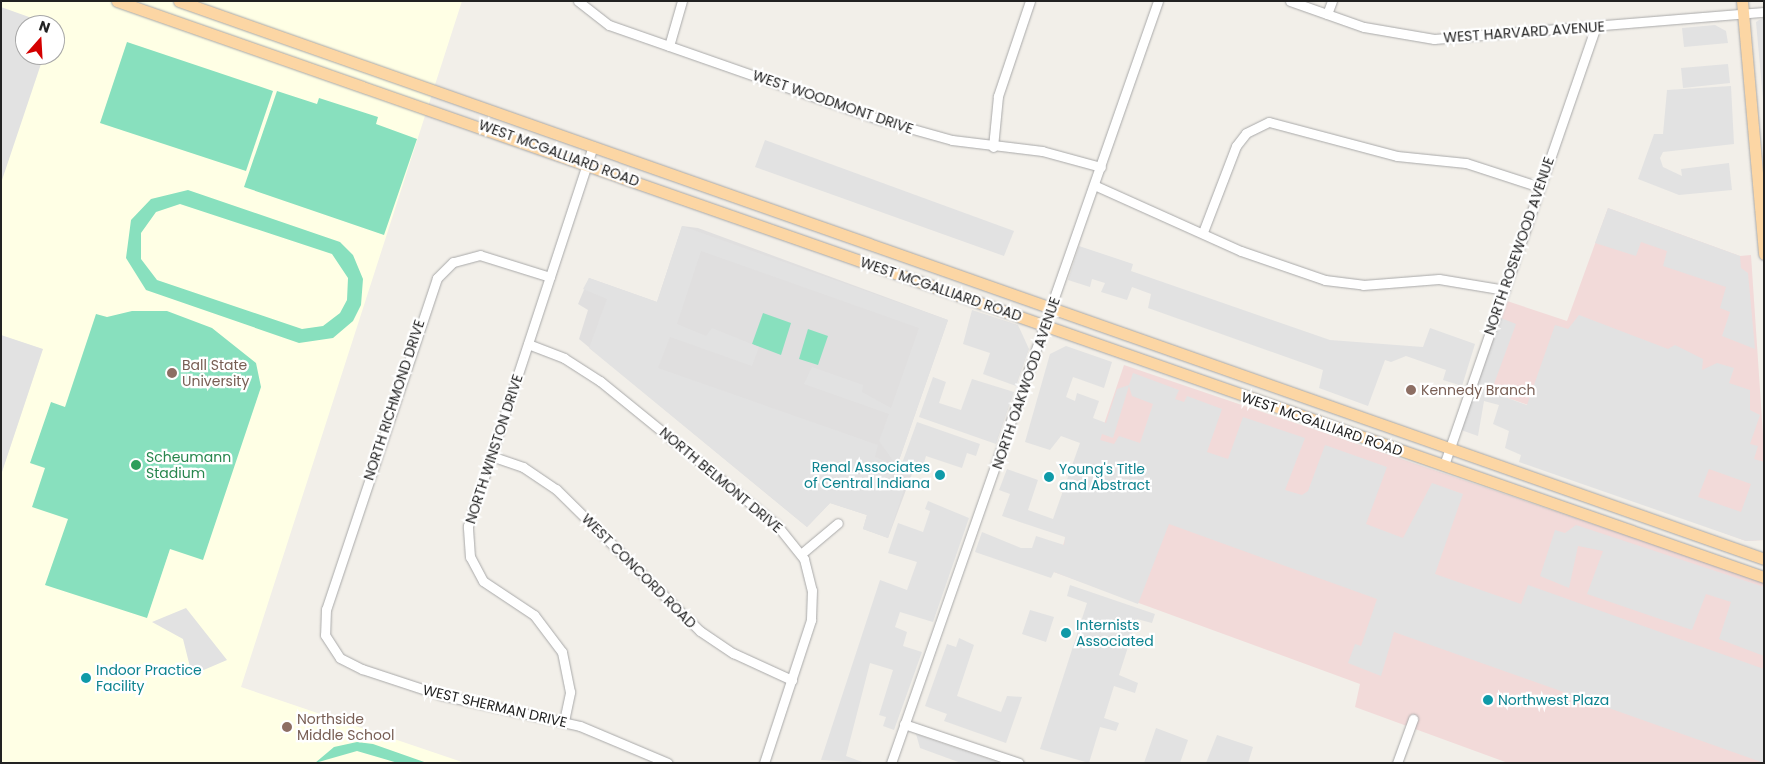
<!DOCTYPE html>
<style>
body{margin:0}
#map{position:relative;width:1765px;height:764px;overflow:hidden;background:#f2efe9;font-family:Poppins,sans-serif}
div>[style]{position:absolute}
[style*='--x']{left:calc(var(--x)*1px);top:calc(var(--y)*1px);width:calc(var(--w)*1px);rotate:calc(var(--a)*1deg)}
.residential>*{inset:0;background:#e0dfdf}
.commercial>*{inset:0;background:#f2dad9}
.education>*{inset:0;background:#ffffe5}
.pitch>*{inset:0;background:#88e0be}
.parking>*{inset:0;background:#e2e2e2}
.roads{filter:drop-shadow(0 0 1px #a9a9a9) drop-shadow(0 0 1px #a9a9a9)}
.minor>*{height:9px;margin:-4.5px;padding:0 4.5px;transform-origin:4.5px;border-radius:4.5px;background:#fff}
.major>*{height:11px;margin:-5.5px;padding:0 5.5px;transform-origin:5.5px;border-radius:5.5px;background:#fcd6a4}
.dots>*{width:14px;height:14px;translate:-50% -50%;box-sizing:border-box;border:2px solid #fff;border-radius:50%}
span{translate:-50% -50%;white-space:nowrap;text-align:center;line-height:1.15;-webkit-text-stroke:4.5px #fff;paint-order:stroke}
.street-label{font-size:14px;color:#222}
.education-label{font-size:14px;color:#785e54}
.left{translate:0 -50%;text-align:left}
.leisure-label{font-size:14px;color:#27864d}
.culture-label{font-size:14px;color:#0d838f}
.right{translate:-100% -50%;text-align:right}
.frame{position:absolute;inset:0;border:2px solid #222;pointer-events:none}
.north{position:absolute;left:15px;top:15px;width:50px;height:50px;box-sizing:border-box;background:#fff;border:1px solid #a7a7a7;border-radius:50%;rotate:19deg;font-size:14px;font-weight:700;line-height:20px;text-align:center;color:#222}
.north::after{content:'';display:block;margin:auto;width:18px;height:22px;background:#d40000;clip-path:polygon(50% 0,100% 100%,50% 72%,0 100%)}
</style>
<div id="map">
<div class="residential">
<div style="clip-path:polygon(682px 226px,698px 228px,948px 320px,897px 466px,912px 474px,888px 538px,863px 529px,867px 515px,830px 503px,807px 527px,579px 339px,588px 310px,578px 304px,589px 278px,657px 302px)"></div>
</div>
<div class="commercial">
<div style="clip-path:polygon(1608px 208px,1740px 256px,1751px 255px,1764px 450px,1764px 540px,1746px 541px,1643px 503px,1537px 408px,1476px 387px,1507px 301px,1567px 321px)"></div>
<div style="clip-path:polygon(1124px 365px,1764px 582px,1764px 763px,1508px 763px,1355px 707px,1360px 684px,1054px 572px)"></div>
</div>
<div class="education">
<div style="clip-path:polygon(evenodd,1px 1px,462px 1px,241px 687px,465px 763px,1px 763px,1px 1px,25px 25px,55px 25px,55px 55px,25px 55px,25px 25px)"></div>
</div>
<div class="pitch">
<div style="clip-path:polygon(127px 42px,273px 91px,246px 171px,100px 123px)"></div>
<div style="clip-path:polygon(277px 91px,317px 104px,319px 98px,378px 117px,376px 124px,417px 139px,384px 235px,244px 187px)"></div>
<div style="clip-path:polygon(evenodd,188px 190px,340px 242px,353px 255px,363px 279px,361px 305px,353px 321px,333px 338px,299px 343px,146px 290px,126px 258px,131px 220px,151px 199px,188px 190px,180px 204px,332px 254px,348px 278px,347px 300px,340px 313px,323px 326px,302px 329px,157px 280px,141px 259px,141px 233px,156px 212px,180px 204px)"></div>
<div style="clip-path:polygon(132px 311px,167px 311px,212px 328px,256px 363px,261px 387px,203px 560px,170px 549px,147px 618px,45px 585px,68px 519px,32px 507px,45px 468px,30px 463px,51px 402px,65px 407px,96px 314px,107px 317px)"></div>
<div style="clip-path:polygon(763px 313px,791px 323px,781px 355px,752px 344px)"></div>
<div style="clip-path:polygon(808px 329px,828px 336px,818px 365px,799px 359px)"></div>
<div style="clip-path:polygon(357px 742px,373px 744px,427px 763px,398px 763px,357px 751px,315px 763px,334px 747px)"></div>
</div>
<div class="parking">
<div style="clip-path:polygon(1px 7px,29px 17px,25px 55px,44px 55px,1px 183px)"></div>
<div style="clip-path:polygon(1764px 17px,1764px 110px,1756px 22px)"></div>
<div style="clip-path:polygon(1715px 25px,1726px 31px,1728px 43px,1684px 47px,1682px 28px)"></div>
<div style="clip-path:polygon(1728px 64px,1730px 83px,1683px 88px,1681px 68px)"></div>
<div style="clip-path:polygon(1731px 86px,1734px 144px,1663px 152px,1660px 158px,1663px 167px,1682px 176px,1681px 169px,1729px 163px,1732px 190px,1679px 195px,1638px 179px,1654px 134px,1663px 134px,1667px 90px)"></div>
<div style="clip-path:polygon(765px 140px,1014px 231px,1004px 256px,755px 167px)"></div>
<div style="clip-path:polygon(1608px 208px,1740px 256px,1741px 268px,1748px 273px,1755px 349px,1722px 336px,1730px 312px,1720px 308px,1726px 287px,1663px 266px,1667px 251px,1641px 242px,1636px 256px,1595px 243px)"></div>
<div style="clip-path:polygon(682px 226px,948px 320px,897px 466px,879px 441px,889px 414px,804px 384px,812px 367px,863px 385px,862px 392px,891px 408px,919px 328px,701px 251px,677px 324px,706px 336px,712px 328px,759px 347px,756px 355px,752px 366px,670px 337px,658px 368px,878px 445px,875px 457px,886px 461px,892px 477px,890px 484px,904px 489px,888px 538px,863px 529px,867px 515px,830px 503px,807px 527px,589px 348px,607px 299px,583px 289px,589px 278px,657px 302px)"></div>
<div style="clip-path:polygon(1079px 246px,1133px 264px,1131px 271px,1330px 340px,1423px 347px,1430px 328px,1475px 344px,1462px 386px,1443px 380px,1446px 370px,1406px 356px,1391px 362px,1385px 360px,1368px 406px,1319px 388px,1323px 370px,1148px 308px,1151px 294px,1132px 287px,1127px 300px,1101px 292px,1105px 283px,1092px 279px,1090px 287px,1068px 280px)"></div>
<div style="clip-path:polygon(972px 310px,1018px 325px,1029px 349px,1016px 386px,983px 374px,990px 353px,963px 344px)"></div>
<div style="clip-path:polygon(evenodd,1579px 315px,1668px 349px,1675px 345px,1703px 359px,1702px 370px,1717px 363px,1734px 368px,1729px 383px,1750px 390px,1750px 410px,1760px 415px,1750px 444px,1758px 446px,1754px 459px,1764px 462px,1764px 540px,1746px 541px,1519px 462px,1521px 455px,1505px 448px,1509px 431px,1493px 424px,1499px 405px,1484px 401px,1478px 436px,1461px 430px,1501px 318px,1516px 324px,1491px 392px,1527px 405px,1555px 325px,1568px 329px,1579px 315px,1709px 469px,1751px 484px,1741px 512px,1698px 497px,1709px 469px)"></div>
<div style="clip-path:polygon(1px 335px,43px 349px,1px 475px)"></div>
<div style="clip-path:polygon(evenodd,1066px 346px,1112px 362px,1104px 388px,1073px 377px,1066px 397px,1075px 401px,1077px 393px,1099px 401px,1093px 418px,1106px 423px,1117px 389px,1129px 385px,1133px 373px,1179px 390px,1175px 399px,1184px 402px,1187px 396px,1222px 409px,1207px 452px,1228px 459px,1243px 417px,1305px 438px,1285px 490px,1302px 495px,1308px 491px,1325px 445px,1387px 467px,1366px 524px,1403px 538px,1432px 483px,1463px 494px,1435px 574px,1521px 604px,1528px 585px,1764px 669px,1764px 763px,1394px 632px,1381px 676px,1348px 663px,1355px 644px,1361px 646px,1377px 599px,1169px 524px,1138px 604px,1054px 572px,1051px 578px,975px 552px,982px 532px,1021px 548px,1032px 548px,1036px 536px,1064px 545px,1065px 537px,1002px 516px,1010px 494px,999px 490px,1007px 469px,1038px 480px,1028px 510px,1053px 519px,1080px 443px,1061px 436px,1050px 450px,1025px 442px,1050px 354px,1066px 346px,1129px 386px,1132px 396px,1153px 404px,1140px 443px,1119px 436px,1114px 444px,1100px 440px,1102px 434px,1113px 438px,1129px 386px)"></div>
<div style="clip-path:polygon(933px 377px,946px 382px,939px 403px,961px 410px,972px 379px,1014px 392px,996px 444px,919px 417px)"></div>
<div style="clip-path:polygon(917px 422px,980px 444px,976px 456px,967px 453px,962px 468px,926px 456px,921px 473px,901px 466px)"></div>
<div style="clip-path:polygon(928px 501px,969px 518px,933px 622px,900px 612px,895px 627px,907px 632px,903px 646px,922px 652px,894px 730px,883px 726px,886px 717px,879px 715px,893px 670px,870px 663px,846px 756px,865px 763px,821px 760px,880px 580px,907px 590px,917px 562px,888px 553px,898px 523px,923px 532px,930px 511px,925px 509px)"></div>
<div style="clip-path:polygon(1576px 525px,1764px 587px,1764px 656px,1719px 639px,1731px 602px,1706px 594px,1692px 630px,1587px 594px,1603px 551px,1578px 546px,1569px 588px,1540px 576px,1555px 530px,1565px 533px)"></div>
<div style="clip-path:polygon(1070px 585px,1155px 614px,1152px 623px,1137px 619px,1119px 675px,1138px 683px,1135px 693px,1114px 686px,1104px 718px,1119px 723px,1116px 731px,1100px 727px,1089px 763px,1040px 749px,1087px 603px,1067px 596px)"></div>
<div style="clip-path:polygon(186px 608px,227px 660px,192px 675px,183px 639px,152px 622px)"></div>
<div style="clip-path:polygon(1030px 610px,1054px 617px,1046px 642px,1022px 634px)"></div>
<div style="clip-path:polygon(959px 638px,974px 645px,957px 696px,1001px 712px,1007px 696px,1022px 697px,1006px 743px,944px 721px,947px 714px,925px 706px,947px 644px,956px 647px)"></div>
<div style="clip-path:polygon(1156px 728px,1188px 740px,1180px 763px,1144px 763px)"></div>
<div style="clip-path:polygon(916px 734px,1001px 763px,961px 763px,920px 748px)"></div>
<div style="clip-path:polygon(1217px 735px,1253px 747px,1248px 763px,1206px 763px)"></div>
</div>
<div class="roads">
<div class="minor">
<div style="--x:578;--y:1;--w:39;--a:38"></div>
<div style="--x:609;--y:25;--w:284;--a:19.3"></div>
<div style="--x:877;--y:119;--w:78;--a:15.6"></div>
<div style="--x:952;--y:140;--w:91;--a:7"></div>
<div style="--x:1042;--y:151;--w:61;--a:15.2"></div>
<div style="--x:1290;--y:1;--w:78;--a:19.4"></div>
<div style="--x:1364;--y:27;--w:71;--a:9.7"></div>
<div style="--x:1434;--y:39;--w:331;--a:-4.7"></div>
<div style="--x:1327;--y:14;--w:14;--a:-69"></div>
<div style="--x:669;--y:46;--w:47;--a:-73.9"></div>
<div style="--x:993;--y:147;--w:51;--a:-84.4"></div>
<div style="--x:998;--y:96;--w:100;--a:-71.4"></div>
<div style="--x:1094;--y:185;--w:161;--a:24.2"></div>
<div style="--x:1241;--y:251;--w:89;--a:19"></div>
<div style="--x:1325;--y:280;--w:38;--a:7"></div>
<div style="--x:1363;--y:285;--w:76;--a:-4.5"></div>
<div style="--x:1439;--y:279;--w:67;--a:9.5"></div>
<div style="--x:1203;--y:232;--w:92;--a:-69"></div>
<div style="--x:1236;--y:146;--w:16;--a:-52"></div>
<div style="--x:1246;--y:133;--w:25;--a:-26"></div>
<div style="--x:1269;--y:122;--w:132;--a:14.9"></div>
<div style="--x:1397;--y:156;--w:69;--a:5.8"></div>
<div style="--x:1466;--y:163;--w:78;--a:18"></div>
<div style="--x:550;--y:277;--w:73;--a:-162.6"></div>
<div style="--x:480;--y:255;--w:28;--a:165"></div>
<div style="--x:453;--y:262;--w:23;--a:135"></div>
<div style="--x:437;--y:278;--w:349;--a:108.5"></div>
<div style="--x:326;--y:609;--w:26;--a:92"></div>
<div style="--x:325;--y:635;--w:27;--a:57"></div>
<div style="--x:340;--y:658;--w:25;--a:27"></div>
<div style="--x:362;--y:669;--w:83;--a:18.2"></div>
<div style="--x:441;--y:695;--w:142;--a:12.6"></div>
<div style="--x:580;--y:726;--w:95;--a:22.8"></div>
<div style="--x:528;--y:344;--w:39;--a:21"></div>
<div style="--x:564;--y:358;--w:43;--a:32.6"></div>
<div style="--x:600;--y:381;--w:227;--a:39.1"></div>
<div style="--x:776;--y:524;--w:45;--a:51.3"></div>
<div style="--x:804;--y:559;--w:32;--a:76"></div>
<div style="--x:812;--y:590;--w:30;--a:92"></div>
<div style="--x:811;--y:620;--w:151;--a:108.2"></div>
<div style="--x:491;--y:456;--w:34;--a:19"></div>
<div style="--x:523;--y:467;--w:40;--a:34"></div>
<div style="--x:556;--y:489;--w:202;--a:44.6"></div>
<div style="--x:700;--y:631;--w:40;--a:34"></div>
<div style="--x:733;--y:653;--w:65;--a:24.6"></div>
<div style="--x:1444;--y:465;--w:464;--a:-70.9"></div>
<div style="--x:801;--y:554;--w:48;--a:-40"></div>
<div style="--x:564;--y:721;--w:30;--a:-78"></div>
<div style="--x:570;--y:692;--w:41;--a:-101.3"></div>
<div style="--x:562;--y:652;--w:46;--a:-127.1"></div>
<div style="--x:534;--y:615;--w:61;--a:-146.3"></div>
<div style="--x:483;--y:581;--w:27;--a:-118"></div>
<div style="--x:470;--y:557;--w:31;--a:-94"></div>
<div style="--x:468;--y:526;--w:400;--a:-71.8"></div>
<div style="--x:904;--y:724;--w:121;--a:18.7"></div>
<div style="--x:891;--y:763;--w:807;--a:-70.69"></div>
<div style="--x:1397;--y:763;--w:47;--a:-70"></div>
</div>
<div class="major">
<div style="--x:117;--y:1;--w:1745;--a:19.28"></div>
<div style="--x:179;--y:1;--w:1680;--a:19.39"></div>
<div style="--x:1742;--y:1;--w:254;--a:85"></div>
</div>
</div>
<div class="dots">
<div style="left:172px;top:373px;background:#8d6e63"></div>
<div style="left:1411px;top:390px;background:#8d6e63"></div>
<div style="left:136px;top:465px;background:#2e9e5b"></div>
<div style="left:940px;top:475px;background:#0f9aa8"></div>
<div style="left:1049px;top:477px;background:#0f9aa8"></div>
<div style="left:1066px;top:633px;background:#0f9aa8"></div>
<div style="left:86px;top:678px;background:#0f9aa8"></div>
<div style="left:1488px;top:700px;background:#0f9aa8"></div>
<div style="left:287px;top:727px;background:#8d6e63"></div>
</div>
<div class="street-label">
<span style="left:1524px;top:32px;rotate:-4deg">WEST HARVARD AVENUE</span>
<span style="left:833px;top:102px;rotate:19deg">WEST WOODMONT DRIVE</span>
<span style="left:559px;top:153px;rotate:20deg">WEST MCGALLIARD ROAD</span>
<span style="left:1519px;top:246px;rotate:-71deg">NORTH ROSEWOOD AVENUE</span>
<span style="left:941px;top:289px;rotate:19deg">WEST MCGALLIARD ROAD</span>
<span style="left:1026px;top:383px;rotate:-71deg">NORTH OAKWOOD AVENUE</span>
<span style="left:394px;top:400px;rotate:-72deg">NORTH RICHMOND DRIVE</span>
<span style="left:1322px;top:424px;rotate:19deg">WEST MCGALLIARD ROAD</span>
<span style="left:494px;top:449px;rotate:-72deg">NORTH WINSTON DRIVE</span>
<span style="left:721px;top:480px;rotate:40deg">NORTH BELMONT DRIVE</span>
<span style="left:639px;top:571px;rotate:45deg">WEST CONCORD ROAD</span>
<span style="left:495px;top:706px;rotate:13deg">WEST SHERMAN DRIVE</span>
</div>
<div class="education-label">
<span class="left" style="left:182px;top:373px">Ball State<br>University</span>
<span class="left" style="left:1421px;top:390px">Kennedy Branch</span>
<span class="left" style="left:297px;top:727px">Northside<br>Middle School</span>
</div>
<div class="leisure-label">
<span class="left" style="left:146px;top:465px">Scheumann<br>Stadium</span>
</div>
<div class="culture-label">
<span class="right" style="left:930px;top:475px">Renal Associates<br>of Central Indiana</span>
<span class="left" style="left:1059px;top:477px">Young's Title<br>and Abstract</span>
<span class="left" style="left:1076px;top:633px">Internists<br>Associated</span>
<span class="left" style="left:96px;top:678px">Indoor Practice<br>Facility</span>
<span class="left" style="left:1498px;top:700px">Northwest Plaza</span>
</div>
<div class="frame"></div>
<div class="north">N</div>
</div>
